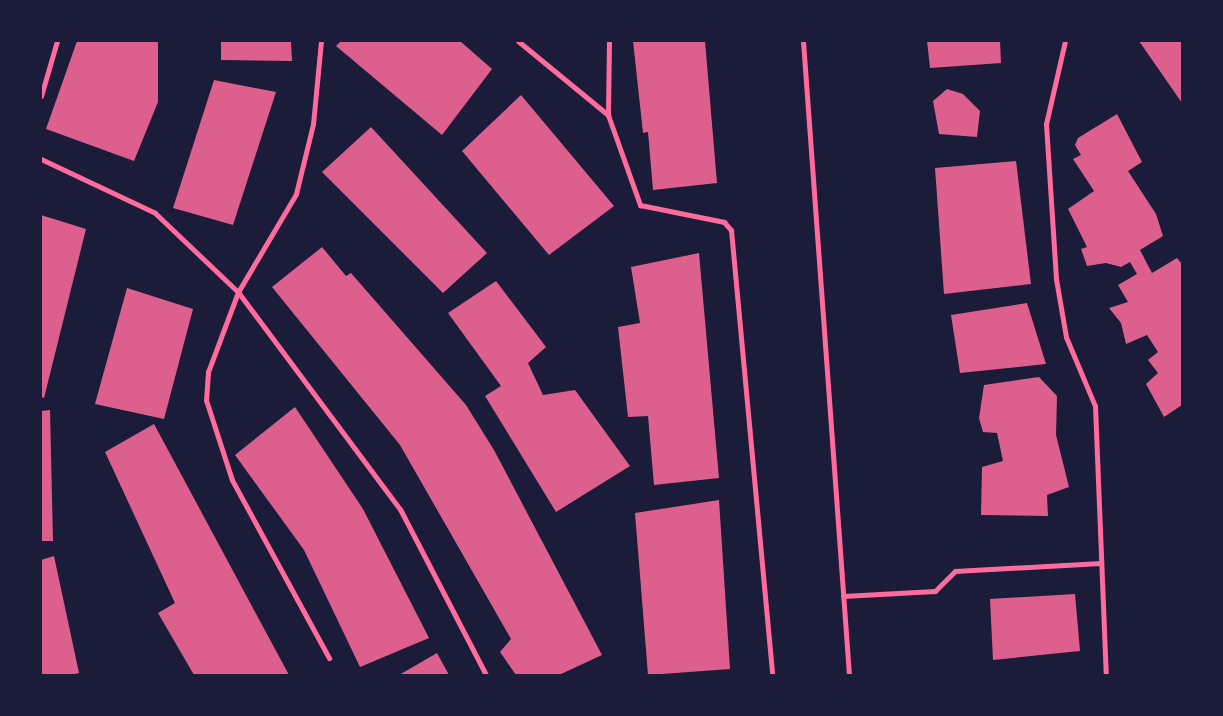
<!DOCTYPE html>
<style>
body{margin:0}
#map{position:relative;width:1223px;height:716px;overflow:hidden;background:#1b1b3a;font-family:Karla,sans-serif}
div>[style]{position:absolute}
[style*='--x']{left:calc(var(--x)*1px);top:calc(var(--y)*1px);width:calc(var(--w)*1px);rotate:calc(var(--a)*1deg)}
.building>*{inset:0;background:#dd5f8e}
.minor>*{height:5px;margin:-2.5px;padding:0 2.5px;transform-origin:2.5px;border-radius:2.5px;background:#ff6b9d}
span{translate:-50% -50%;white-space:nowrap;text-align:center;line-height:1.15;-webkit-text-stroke:5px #1b1b3a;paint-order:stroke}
.frame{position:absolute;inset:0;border:42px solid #1b1b3a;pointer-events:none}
</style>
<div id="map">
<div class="building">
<div style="clip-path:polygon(77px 41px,158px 41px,158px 102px,134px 161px,46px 129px)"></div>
<div style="clip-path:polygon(221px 41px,291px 41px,292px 61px,221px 60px)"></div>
<div style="clip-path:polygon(341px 41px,460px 41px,492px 69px,442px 135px,336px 46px)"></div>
<div style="clip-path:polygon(633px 41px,705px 41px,717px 183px,653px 190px,648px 132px,643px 133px)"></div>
<div style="clip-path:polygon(927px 41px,1000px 41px,1001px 63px,930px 68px)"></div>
<div style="clip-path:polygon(1139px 41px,1182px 41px,1182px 103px)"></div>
<div style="clip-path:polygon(214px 80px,276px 92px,233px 225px,173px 208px)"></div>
<div style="clip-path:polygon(947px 89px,963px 94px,980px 111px,977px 137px,939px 134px,933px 101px)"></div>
<div style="clip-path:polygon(521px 95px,614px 206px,549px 255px,462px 151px)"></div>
<div style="clip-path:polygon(1117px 114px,1142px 162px,1128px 171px,1156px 214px,1163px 236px,1140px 250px,1152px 273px,1177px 258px,1182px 264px,1182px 405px,1164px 417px,1146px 384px,1158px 373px,1148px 360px,1158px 352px,1147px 335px,1126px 344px,1121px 323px,1109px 308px,1128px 302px,1118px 285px,1137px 274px,1130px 262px,1121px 267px,1106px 263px,1087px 266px,1081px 249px,1087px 247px,1068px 209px,1094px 191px,1073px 159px,1081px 155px,1075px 145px,1078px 138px)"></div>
<div style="clip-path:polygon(371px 127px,487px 253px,443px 293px,322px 172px)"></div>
<div style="clip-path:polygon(1016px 161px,1031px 284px,944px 294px,935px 168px)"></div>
<div style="clip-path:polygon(41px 215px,86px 229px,44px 398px,41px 397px)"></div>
<div style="clip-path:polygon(322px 247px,346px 276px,351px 273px,466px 405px,494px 450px,602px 655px,559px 675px,516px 675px,500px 652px,511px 639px,400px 445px,272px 287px)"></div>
<div style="clip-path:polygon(699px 253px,719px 478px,654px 485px,648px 416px,628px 417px,618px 327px,640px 323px,631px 267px)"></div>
<div style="clip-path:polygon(496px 281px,546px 347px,528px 363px,543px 395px,575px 390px,630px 466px,556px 512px,485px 396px,501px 386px,448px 313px)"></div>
<div style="clip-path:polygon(127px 288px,193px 309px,164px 419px,95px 404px)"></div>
<div style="clip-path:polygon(1027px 303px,1046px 364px,960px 373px,951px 315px)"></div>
<div style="clip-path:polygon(1039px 377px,1057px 396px,1056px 435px,1069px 487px,1047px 495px,1048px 516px,981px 515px,982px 467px,1003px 461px,997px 433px,983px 432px,979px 418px,984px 385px)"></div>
<div style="clip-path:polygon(295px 407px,363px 509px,429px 638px,360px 667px,304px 550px,235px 455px)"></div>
<div style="clip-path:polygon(50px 410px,53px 541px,41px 541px,41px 411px)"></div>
<div style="clip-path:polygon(154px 424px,289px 675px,194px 675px,158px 613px,175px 603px,105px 452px)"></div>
<div style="clip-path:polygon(719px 500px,730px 669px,648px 675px,635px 513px)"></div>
<div style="clip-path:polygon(54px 556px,79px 673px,71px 675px,41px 675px,41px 560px)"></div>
<div style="clip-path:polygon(1075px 594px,1080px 651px,993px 660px,990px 599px)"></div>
<div style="clip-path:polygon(437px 653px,449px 675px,399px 675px)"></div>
</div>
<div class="minor">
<div style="--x:321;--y:41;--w:83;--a:95.5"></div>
<div style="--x:313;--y:124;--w:72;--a:103.7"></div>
<div style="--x:296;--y:194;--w:114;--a:120.6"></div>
<div style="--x:238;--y:292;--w:85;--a:110.6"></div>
<div style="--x:208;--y:372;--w:28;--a:94"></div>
<div style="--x:206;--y:400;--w:84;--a:72"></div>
<div style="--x:232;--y:480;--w:203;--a:61.4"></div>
<div style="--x:518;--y:41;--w:117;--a:39.4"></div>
<div style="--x:609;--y:41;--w:74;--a:90.8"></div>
<div style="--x:608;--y:115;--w:96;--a:70.4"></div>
<div style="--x:640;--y:205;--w:86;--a:11.4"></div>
<div style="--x:724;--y:222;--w:11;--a:49"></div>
<div style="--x:731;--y:230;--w:447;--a:84.7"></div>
<div style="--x:803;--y:41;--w:636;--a:85.85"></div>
<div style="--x:1065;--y:41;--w:85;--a:102.9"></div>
<div style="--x:1046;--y:124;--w:155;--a:86.3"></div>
<div style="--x:1056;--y:279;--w:59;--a:80.2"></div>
<div style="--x:1066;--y:337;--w:75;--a:67.2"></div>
<div style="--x:1095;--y:406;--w:269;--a:87.7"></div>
<div style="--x:41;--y:96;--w:57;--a:-73.8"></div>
<div style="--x:41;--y:159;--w:126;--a:25.3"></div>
<div style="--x:155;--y:213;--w:115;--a:43.6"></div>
<div style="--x:238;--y:292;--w:271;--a:53.3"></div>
<div style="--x:400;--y:509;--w:187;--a:62.6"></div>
<div style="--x:843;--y:596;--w:92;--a:-3.1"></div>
<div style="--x:935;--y:591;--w:28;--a:-45"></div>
<div style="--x:955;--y:571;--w:146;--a:-3.1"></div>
</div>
<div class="frame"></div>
</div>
